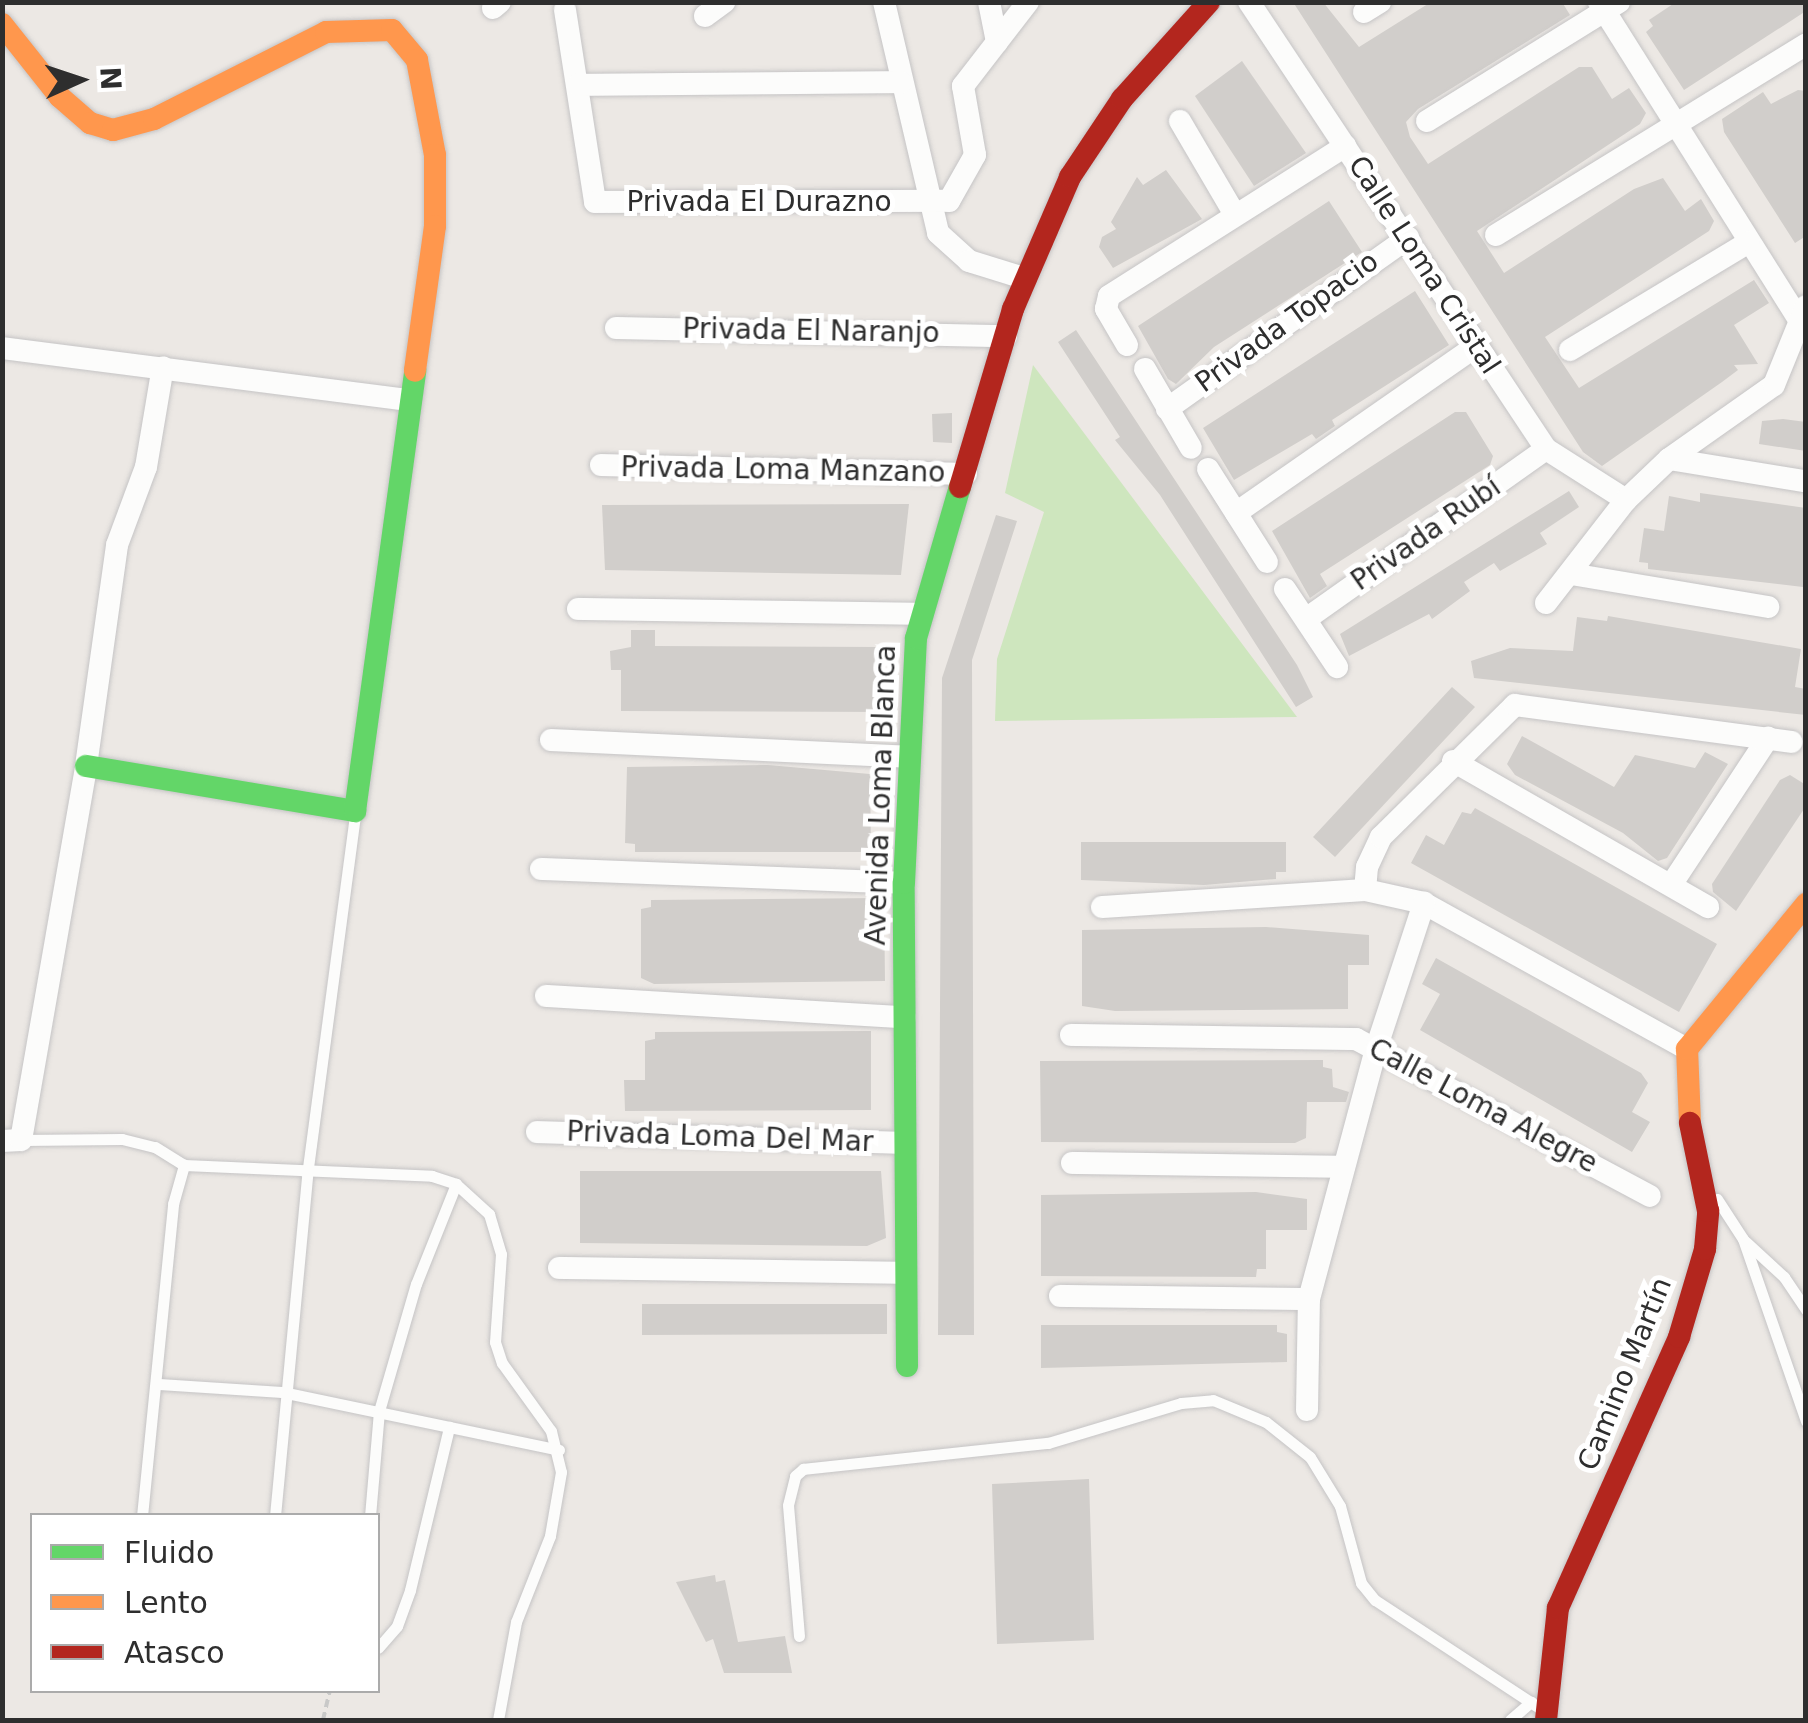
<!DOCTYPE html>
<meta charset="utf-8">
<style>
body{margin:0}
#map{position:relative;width:1808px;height:1723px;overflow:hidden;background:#ece8e4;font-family:"DejaVu Sans",sans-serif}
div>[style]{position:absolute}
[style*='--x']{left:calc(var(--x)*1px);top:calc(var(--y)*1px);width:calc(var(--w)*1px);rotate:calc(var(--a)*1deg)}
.green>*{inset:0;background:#cee6be}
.building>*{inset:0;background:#d1cecb}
.path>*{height:4px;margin-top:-2px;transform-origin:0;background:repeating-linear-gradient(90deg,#c9c9c8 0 8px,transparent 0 13px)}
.roads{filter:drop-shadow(0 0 2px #c5c4c5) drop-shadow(0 0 2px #c5c4c5)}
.lane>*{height:11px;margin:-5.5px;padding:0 5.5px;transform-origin:5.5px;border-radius:5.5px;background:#fcfcfb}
.street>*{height:22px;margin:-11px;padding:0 11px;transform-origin:11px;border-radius:11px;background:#fcfcfb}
.fast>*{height:22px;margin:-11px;padding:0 11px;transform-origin:11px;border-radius:11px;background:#63d668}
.slow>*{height:22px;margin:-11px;padding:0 11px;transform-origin:11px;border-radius:11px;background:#ff974d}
.jam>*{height:22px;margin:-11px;padding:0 11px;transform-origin:11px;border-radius:11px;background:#b3261e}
span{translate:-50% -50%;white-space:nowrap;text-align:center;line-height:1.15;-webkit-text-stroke:10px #fff;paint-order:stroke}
.street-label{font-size:28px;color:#2e2e2e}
.frame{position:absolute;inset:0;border:5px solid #2e2e2e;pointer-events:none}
.legend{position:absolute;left:30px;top:1513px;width:350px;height:180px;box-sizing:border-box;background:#fff;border:2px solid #ababab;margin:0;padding:12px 18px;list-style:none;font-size:30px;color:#2e2e2e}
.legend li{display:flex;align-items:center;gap:20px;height:50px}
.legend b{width:50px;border:2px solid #ababab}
.north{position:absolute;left:30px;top:30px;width:100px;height:100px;-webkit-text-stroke:8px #fff;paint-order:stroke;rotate:87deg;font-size:28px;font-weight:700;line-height:40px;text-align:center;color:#2e2e2e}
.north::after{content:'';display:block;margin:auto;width:35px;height:45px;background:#2e2e2e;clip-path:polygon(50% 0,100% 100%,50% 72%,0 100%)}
</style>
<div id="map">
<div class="green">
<div style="clip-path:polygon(1033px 365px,1297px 717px,995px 721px,997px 659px,1044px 512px,1005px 493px)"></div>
</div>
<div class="building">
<div style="clip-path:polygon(1293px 2px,1323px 2px,1359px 47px,1431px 2px,1562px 2px,1570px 15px,1418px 109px,1406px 122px,1410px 137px,1428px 164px,1579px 67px,1592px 67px,1612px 99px,1629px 88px,1646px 113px,1640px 124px,1477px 231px,1504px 273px,1634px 189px,1663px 178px,1685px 211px,1701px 199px,1714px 221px,1709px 231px,1545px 337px,1579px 388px,1754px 280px,1769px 303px,1734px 325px,1758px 364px,1734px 365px,1738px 370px,1722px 382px,1602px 466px,1583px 452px)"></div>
<div style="clip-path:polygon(1676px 2px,1806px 2px,1806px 11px,1684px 90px,1646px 32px,1653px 26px,1649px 20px)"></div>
<div style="clip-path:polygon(1242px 61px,1306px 153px,1254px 186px,1195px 96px)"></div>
<div style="clip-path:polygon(1798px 90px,1806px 91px,1806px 236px,1795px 243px,1724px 132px,1722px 119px,1763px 92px,1771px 104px)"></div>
<div style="clip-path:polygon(1166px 170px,1202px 219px,1113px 268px,1099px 247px,1102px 237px,1116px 229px,1111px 222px,1137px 177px,1143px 185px)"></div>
<div style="clip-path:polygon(1329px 201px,1362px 252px,1214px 347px,1176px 384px,1168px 379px,1138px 326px)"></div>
<div style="clip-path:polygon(1415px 291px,1449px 345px,1332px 420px,1335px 426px,1316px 439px,1312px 434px,1234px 480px,1203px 428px)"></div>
<div style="clip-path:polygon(1076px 330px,1297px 665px,1313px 697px,1296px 707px,1160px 495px,1115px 440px,1120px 437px,1058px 342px)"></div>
<div style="clip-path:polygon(1455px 412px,1466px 412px,1493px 456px,1490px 465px,1320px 574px,1327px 586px,1310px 598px,1272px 531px)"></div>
<div style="clip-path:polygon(952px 413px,952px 443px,933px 442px,932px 414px)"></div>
<div style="clip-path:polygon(1783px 419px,1806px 422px,1806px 451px,1759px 444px,1762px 421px)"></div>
<div style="clip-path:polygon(1569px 491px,1579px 507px,1540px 533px,1547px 544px,1500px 571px,1494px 563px,1464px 582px,1470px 591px,1432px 619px,1429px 614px,1349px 656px,1340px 634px)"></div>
<div style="clip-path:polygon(1700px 493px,1806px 508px,1803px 587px,1648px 569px,1648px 563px,1639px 562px,1644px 528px,1664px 531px,1669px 496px,1700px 502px)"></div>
<div style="clip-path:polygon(909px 504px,901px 575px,605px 570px,602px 505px)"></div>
<div style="clip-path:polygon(996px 515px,1017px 521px,972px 660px,974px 1335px,938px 1335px,942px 678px)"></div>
<div style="clip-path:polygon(1608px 616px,1801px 649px,1795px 687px,1806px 689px,1806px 715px,1474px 678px,1471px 661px,1510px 648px,1573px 651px,1577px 617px,1607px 621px)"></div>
<div style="clip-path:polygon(631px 630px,655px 630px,655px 646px,880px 647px,887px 712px,621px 711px,621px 670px,611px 670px,610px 651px,631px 647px)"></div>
<div style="clip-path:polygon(1452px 687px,1475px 707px,1335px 857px,1313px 837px)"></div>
<div style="clip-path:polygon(1522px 736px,1614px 787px,1635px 755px,1695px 768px,1705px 752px,1728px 764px,1667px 858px,1658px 861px,1623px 833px,1515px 775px,1507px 764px)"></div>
<div style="clip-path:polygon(768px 765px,870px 774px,871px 852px,635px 852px,635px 844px,625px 843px,627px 767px)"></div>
<div style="clip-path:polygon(1790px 775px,1806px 785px,1806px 806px,1736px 911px,1713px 892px,1712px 884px,1780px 780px)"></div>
<div style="clip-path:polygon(1475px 808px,1717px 944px,1679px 1012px,1411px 863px,1426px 835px,1444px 845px,1462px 812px,1471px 814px)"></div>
<div style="clip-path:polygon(1081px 842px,1286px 842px,1286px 872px,1276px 872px,1276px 879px,1204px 885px,1081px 880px)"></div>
<div style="clip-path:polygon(884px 898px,885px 981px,654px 984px,641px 978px,641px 909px,651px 907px,651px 900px)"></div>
<div style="clip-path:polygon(1266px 927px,1369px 935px,1369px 965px,1348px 965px,1348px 1009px,1115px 1011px,1082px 1006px,1082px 930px)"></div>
<div style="clip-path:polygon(1436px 958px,1641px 1073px,1648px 1083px,1632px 1112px,1650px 1122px,1632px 1152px,1420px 1030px,1440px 994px,1422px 984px)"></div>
<div style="clip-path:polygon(871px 1031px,871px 1110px,625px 1111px,624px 1080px,645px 1080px,645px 1041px,655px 1039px,655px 1032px)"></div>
<div style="clip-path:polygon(1323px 1060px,1323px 1067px,1332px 1069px,1333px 1087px,1349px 1092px,1346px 1102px,1307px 1102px,1306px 1138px,1295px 1143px,1041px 1142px,1040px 1061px)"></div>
<div style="clip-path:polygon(580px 1171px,881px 1171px,886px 1238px,867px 1246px,580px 1243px)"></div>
<div style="clip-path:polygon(1256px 1192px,1307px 1199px,1307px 1230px,1266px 1230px,1266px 1269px,1257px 1269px,1256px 1277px,1041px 1276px,1041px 1195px)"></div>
<div style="clip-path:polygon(642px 1304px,887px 1304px,887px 1334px,642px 1335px)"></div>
<div style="clip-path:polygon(1041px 1325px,1277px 1325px,1277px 1332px,1287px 1334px,1287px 1362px,1041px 1368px)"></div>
<div style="clip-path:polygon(1089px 1479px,1094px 1640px,997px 1644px,992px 1484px)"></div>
<div style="clip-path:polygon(715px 1575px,716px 1582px,725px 1580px,738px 1642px,785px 1636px,792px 1673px,724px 1673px,713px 1639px,706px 1642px,676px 1582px)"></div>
</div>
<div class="path">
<div style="--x:323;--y:1720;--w:31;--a:-77"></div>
</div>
<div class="roads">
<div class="lane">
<div style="--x:21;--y:1140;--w:101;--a:-0.6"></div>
<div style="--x:122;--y:1139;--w:34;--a:14"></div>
<div style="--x:155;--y:1147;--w:34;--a:32"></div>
<div style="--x:184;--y:1165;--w:248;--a:2.5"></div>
<div style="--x:432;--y:1176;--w:25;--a:18"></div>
<div style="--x:456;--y:1184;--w:45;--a:42.3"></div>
<div style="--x:489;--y:1214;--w:42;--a:73.3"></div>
<div style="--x:501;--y:1254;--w:88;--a:93.9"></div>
<div style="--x:495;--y:1342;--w:22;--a:72"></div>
<div style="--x:502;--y:1363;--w:84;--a:54.2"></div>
<div style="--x:551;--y:1431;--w:42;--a:76.3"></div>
<div style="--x:561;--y:1472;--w:65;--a:99.8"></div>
<div style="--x:550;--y:1536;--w:92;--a:111.6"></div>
<div style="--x:516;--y:1622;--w:100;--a:100.4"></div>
<div style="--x:1717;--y:1199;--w:48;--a:57"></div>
<div style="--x:1743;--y:1239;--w:193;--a:70.9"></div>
<div style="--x:1746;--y:1242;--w:52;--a:42.6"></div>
<div style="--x:1784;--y:1277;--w:40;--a:56"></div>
<div style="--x:159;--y:1384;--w:123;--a:3.7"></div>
<div style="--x:282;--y:1392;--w:283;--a:11.8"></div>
<div style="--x:142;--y:1516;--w:314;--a:-84.3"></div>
<div style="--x:173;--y:1204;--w:41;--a:-74.2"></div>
<div style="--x:275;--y:1516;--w:342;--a:-84.6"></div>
<div style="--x:307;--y:1175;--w:363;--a:-82.4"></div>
<div style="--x:370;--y:1516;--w:105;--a:-85.1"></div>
<div style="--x:379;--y:1411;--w:132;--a:-73.8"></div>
<div style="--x:416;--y:1284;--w:108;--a:-68.2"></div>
<div style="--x:799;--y:1636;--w:131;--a:-94.8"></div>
<div style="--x:788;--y:1505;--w:30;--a:-76"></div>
<div style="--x:795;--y:1476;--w:11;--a:-41"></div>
<div style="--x:803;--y:1469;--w:246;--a:-6.1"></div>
<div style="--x:1048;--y:1443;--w:139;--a:-16.7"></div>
<div style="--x:1181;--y:1403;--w:32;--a:-5"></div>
<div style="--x:1213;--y:1400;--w:57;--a:22.5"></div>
<div style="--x:1266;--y:1422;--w:56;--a:38.5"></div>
<div style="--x:1310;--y:1457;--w:57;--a:58.5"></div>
<div style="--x:1340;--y:1506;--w:80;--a:74.7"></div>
<div style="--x:1361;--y:1583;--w:22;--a:51"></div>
<div style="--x:1375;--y:1600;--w:202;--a:33.3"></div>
<div style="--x:378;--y:1648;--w:29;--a:-49"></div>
<div style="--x:397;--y:1626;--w:38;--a:-70"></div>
<div style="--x:410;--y:1590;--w:168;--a:-76.5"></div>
<div style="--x:1510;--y:1720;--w:28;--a:-41"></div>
</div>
<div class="street">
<div style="--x:884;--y:2;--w:237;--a:76.8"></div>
<div style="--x:938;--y:233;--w:42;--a:42.1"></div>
<div style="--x:969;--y:261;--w:58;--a:17.2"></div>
<div style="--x:989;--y:2;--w:41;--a:78.7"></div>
<div style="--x:1249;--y:2;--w:537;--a:56.4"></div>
<div style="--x:1546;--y:449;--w:95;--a:32.5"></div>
<div style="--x:1599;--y:2;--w:377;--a:57.8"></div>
<div style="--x:493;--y:8;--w:9;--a:-41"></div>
<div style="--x:565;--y:10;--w:194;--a:81.1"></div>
<div style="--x:595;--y:202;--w:354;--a:-0.2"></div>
<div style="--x:949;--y:201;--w:53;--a:-60.5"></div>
<div style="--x:975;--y:155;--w:70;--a:-99.9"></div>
<div style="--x:963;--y:86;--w:106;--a:-52.3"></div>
<div style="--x:1364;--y:12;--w:19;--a:-32"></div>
<div style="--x:705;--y:16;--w:24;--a:-36"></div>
<div style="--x:578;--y:85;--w:323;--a:-0.5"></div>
<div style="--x:1180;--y:121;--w:107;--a:59.6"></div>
<div style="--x:1427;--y:121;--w:226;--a:-31.8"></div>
<div style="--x:1496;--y:235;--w:364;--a:-31.6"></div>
<div style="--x:616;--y:328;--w:390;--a:1.2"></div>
<div style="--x:1127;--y:345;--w:42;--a:-120.3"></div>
<div style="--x:1106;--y:309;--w:13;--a:-77"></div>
<div style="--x:1109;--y:296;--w:280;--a:-32.4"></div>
<div style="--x:2;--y:348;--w:411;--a:7.3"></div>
<div style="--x:1570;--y:350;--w:209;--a:-31.1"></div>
<div style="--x:1145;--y:369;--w:91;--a:59.8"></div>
<div style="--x:1167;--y:409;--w:296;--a:-35.4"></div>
<div style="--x:1669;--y:459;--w:137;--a:9.3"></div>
<div style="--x:601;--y:465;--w:365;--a:1.4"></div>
<div style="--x:1208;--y:469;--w:110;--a:57.6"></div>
<div style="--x:1236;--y:513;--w:295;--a:-34.8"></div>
<div style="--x:1571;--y:574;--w:200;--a:9.5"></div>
<div style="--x:1285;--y:589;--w:94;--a:56.3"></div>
<div style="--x:1546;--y:603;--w:130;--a:-52.2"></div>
<div style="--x:1626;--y:500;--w:59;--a:-43.6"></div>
<div style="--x:1669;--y:459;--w:128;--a:-35.2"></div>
<div style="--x:1774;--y:385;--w:85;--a:-67.9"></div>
<div style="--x:578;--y:609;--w:343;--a:0.8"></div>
<div style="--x:1306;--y:619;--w:294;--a:-35.3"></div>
<div style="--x:551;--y:740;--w:357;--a:2.7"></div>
<div style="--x:1453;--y:761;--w:294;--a:29.8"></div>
<div style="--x:541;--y:869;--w:363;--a:2.2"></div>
<div style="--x:1673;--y:882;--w:173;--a:-56.6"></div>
<div style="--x:1102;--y:907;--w:264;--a:-3.7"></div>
<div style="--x:546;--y:996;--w:359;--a:3.4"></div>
<div style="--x:1071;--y:1035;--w:285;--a:0.8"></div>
<div style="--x:1356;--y:1039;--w:333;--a:28.1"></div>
<div style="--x:1687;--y:1049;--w:301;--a:-151"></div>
<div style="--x:1424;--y:903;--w:60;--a:-167.6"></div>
<div style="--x:1365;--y:890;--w:23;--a:-85"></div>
<div style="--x:1367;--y:867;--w:33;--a:-65"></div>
<div style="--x:1381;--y:837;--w:188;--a:-44.6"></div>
<div style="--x:1515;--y:705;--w:279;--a:7.6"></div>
<div style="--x:537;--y:1132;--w:367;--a:1.7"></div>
<div style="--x:2;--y:1141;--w:19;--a:-3"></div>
<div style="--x:21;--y:1140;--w:380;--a:-80.1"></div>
<div style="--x:86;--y:766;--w:223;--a:-82"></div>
<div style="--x:117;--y:545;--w:83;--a:-69.6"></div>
<div style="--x:146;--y:467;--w:101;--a:-80.4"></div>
<div style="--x:1072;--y:1163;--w:272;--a:0.8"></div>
<div style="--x:559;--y:1268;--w:346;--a:0.8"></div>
<div style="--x:1060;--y:1296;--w:249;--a:0.7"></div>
<div style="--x:1307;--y:1410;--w:111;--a:-89"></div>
<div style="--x:1309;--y:1299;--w:262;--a:-75"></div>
<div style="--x:1377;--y:1046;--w:151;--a:-71.8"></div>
</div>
<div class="fast">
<div style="--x:86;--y:766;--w:273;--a:9.5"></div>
<div style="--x:355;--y:811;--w:444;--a:-82.2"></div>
<div style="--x:907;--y:1366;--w:483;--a:-90.4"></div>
<div style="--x:904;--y:883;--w:245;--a:-87.2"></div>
<div style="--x:916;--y:638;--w:157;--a:-73.8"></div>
</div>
<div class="slow">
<div style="--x:2;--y:24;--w:93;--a:51.5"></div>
<div style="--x:60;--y:97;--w:40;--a:41"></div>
<div style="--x:90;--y:123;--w:24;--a:17"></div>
<div style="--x:113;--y:130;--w:42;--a:-15"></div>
<div style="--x:154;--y:119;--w:193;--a:-26.8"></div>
<div style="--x:326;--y:32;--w:66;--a:-1.7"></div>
<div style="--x:392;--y:30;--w:39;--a:50"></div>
<div style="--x:417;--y:60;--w:97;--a:79.3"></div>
<div style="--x:435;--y:155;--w:71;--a:90"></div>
<div style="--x:435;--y:226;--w:146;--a:97.9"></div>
<div style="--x:1690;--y:1123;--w:74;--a:-92.3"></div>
<div style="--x:1687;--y:1049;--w:188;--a:-50.6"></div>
</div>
<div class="jam">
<div style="--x:960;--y:487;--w:186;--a:-73.4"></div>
<div style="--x:1013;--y:309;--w:144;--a:-66.6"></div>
<div style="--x:1070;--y:177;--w:94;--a:-56.3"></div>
<div style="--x:1122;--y:99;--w:130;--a:-48.1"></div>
<div style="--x:1546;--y:1720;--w:113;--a:-83.9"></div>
<div style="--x:1558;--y:1608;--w:297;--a:-65.9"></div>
<div style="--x:1679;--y:1337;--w:92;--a:-73.5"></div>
<div style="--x:1705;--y:1249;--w:38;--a:-85"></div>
<div style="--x:1708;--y:1211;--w:90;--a:-101.6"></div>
</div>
</div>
<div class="street-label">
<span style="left:759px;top:202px">Privada El Durazno</span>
<span style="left:1424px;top:265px;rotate:57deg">Calle Loma Cristal</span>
<span style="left:1287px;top:322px;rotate:-36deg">Privada Topacio</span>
<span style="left:811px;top:331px;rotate:1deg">Privada El Naranjo</span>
<span style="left:783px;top:470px;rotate:1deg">Privada Loma Manzano</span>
<span style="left:1426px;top:534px;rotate:-35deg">Privada Rubí</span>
<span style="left:881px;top:795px;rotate:-88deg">Avenida Loma Blanca</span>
<span style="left:1483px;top:1106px;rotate:28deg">Calle Loma Alegre</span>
<span style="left:720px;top:1137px;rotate:2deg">Privada Loma Del Mar</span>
<span style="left:1625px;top:1374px;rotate:-68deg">Camino Martín</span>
</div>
<div class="frame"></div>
<ul class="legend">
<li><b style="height:12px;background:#63d668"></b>Fluido</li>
<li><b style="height:12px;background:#ff974d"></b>Lento</li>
<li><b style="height:12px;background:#b3261e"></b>Atasco</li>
</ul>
<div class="north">N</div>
</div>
